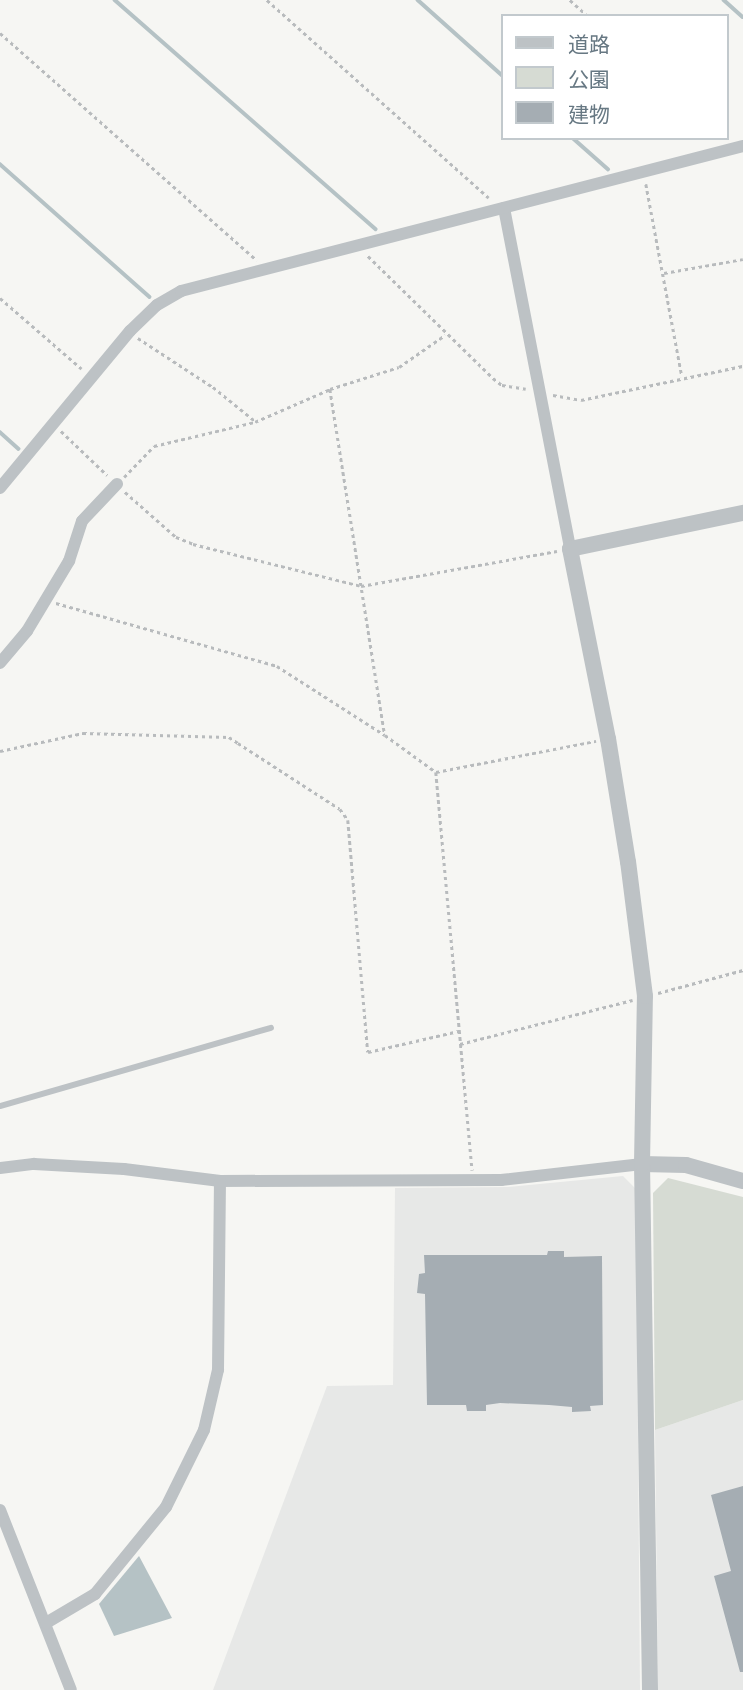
<!DOCTYPE html>
<meta charset="utf-8">
<style>
body{margin:0}
#map{position:relative;width:743px;height:1690px;overflow:hidden;background:#f6f6f3;font-family:"PT Sans Narrow","Noto Sans JP",sans-serif}
div>[style]{position:absolute}
[style*='--x']{left:calc(var(--x)*1px);top:calc(var(--y)*1px);width:calc(var(--w)*1px);rotate:calc(var(--a)*1deg)}
.built>*{inset:0;background:#e7e8e7}
.green>*{inset:0;background:#d6dbd3}
.water>*{inset:0;background:#b5c2c5}
.stream>*{height:3.5px;margin:-1.75px;padding:0 1.75px;transform-origin:1.75px;border-radius:1.75px;background:#b5c2c5}
.building>*{inset:0;background:#a5adb3}
.path>*{height:2.5px;margin-top:-1.25px;transform-origin:0;background:repeating-linear-gradient(90deg,#b8bbbd 0 3.5px,transparent 0 7px)}
.service>*{height:6px;margin:-3px;padding:0 3px;transform-origin:3px;border-radius:3px;background:#bdc2c5}
.minor>*{height:12px;margin:-6px;padding:0 6px;transform-origin:6px;border-radius:6px;background:#bdc2c5}
.tertiary>*{height:16px;margin:-8px;padding:0 8px;transform-origin:8px;border-radius:8px;background:#bdc2c5}
span{translate:-50% -50%;white-space:nowrap;text-align:center;line-height:1.15;-webkit-text-stroke:7px #fff;paint-order:stroke}
.legend{position:absolute;left:501px;top:14px;width:228px;height:126px;box-sizing:border-box;background:#fff;border:2px solid #c2c9cd;margin:0;padding:9px 12px;list-style:none;font-size:21px;color:#677883}
.legend li{display:flex;align-items:center;gap:14px;height:35px}
.legend b{width:35px;border:2px solid #c2c9cd}
</style>
<div id="map">
<div class="built">
<div style="clip-path:polygon(623px 1176px,636px 1189px,640px 1690px,213px 1690px,327px 1386px,393px 1385px,395px 1188px,508px 1187px)"></div>
<div style="clip-path:polygon(743px 1400px,743px 1690px,658px 1690px,655px 1430px)"></div>
</div>
<div class="green">
<div style="clip-path:polygon(668px 1178px,743px 1197px,743px 1400px,655px 1430px,653px 1193px)"></div>
</div>
<div class="water">
<div style="clip-path:polygon(139px 1556px,172px 1618px,114px 1636px,99px 1604px)"></div>
</div>
<div class="stream">
<div style="--x:115;--y:0;--w:347;--a:41.3"></div>
<div style="--x:418;--y:0;--w:114;--a:41.8"></div>
<div style="--x:724;--y:0;--w:25;--a:42"></div>
<div style="--x:573;--y:138;--w:47;--a:41.5"></div>
<div style="--x:0;--y:164;--w:200;--a:41.6"></div>
<div style="--x:0;--y:432;--w:25;--a:42"></div>
</div>
<div class="building">
<div style="clip-path:polygon(548px 1251px,564px 1251px,564px 1257px,602px 1256px,603px 1405px,590px 1406px,591px 1411px,572px 1412px,572px 1407px,549px 1405px,500px 1403px,486px 1405px,486px 1411px,467px 1411px,466px 1405px,427px 1405px,425px 1294px,417px 1293px,419px 1274px,425px 1273px,424px 1255px,547px 1255px)"></div>
<div style="clip-path:polygon(743px 1486px,743px 1672px,740px 1672px,714px 1576px,731px 1571px,711px 1495px)"></div>
</div>
<div class="path">
<div style="--x:267;--y:0;--w:297;--a:41.7"></div>
<div style="--x:570;--y:0;--w:24;--a:42"></div>
<div style="--x:0;--y:33;--w:343;--a:41.5"></div>
<div style="--x:646;--y:184;--w:196;--a:79.4"></div>
<div style="--x:368;--y:256;--w:175;--a:44.3"></div>
<div style="--x:493;--y:378;--w:11;--a:38"></div>
<div style="--x:502;--y:385;--w:24;--a:9"></div>
<div style="--x:664;--y:273;--w:80;--a:-10"></div>
<div style="--x:0;--y:298;--w:108;--a:40.9"></div>
<div style="--x:138;--y:338;--w:90;--a:33.2"></div>
<div style="--x:213;--y:387;--w:54;--a:39"></div>
<div style="--x:330;--y:389;--w:350;--a:81"></div>
<div style="--x:553;--y:395;--w:28;--a:10"></div>
<div style="--x:581;--y:400;--w:166;--a:-11.9"></div>
<div style="--x:61;--y:431;--w:64;--a:43.7"></div>
<div style="--x:124;--y:477;--w:43;--a:-45.9"></div>
<div style="--x:154;--y:446;--w:104;--a:-13.4"></div>
<div style="--x:255;--y:422;--w:82;--a:-23.7"></div>
<div style="--x:330;--y:389;--w:72;--a:-17.7"></div>
<div style="--x:399;--y:367;--w:56;--a:-34.8"></div>
<div style="--x:125;--y:492;--w:68;--a:41.4"></div>
<div style="--x:176;--y:537;--w:18;--a:22"></div>
<div style="--x:193;--y:544;--w:173;--a:14"></div>
<div style="--x:361;--y:586;--w:199;--a:-10.1"></div>
<div style="--x:56;--y:603;--w:230;--a:15.9"></div>
<div style="--x:277;--y:666;--w:128;--a:32.6"></div>
<div style="--x:385;--y:735;--w:63;--a:36"></div>
<div style="--x:436;--y:772;--w:163;--a:-11"></div>
<div style="--x:0;--y:751;--w:85;--a:-12.2"></div>
<div style="--x:83;--y:733;--w:146;--a:1.6"></div>
<div style="--x:229;--y:737;--w:11;--a:34"></div>
<div style="--x:238;--y:743;--w:121;--a:32.9"></div>
<div style="--x:340;--y:809;--w:14;--a:54"></div>
<div style="--x:348;--y:820;--w:233;--a:85.1"></div>
<div style="--x:368;--y:1052;--w:93;--a:-13"></div>
<div style="--x:436;--y:772;--w:400;--a:84.8"></div>
<div style="--x:658;--y:993;--w:88;--a:-15.1"></div>
<div style="--x:460;--y:1044;--w:178;--a:-14.3"></div>
</div>
<div class="service">
<div style="--x:0;--y:1106;--w:282;--a:-16.1"></div>
</div>
<div class="minor">
<div style="--x:504;--y:208;--w:347;--a:79"></div>
<div style="--x:0;--y:488;--w:204;--a:-50.4"></div>
<div style="--x:130;--y:331;--w:37;--a:-44"></div>
<div style="--x:157;--y:305;--w:28;--a:-30"></div>
<div style="--x:181;--y:291;--w:580;--a:-14.47"></div>
<div style="--x:0;--y:663;--w:42;--a:-49.8"></div>
<div style="--x:27;--y:631;--w:82;--a:-59"></div>
<div style="--x:69;--y:561;--w:42;--a:-72"></div>
<div style="--x:82;--y:521;--w:51;--a:-46.6"></div>
<div style="--x:0;--y:1168;--w:34;--a:-7"></div>
<div style="--x:34;--y:1164;--w:90;--a:3.2"></div>
<div style="--x:124;--y:1169;--w:97;--a:7.1"></div>
<div style="--x:220;--y:1181;--w:281;--a:-0.2"></div>
<div style="--x:501;--y:1180;--w:142;--a:-6.5"></div>
<div style="--x:0;--y:1510;--w:193;--a:68.5"></div>
<div style="--x:46;--y:1623;--w:57;--a:-30.6"></div>
<div style="--x:95;--y:1594;--w:112;--a:-50.8"></div>
<div style="--x:166;--y:1507;--w:86;--a:-63.7"></div>
<div style="--x:204;--y:1430;--w:62;--a:-76.9"></div>
<div style="--x:218;--y:1370;--w:189;--a:-89.4"></div>
</div>
<div class="tertiary">
<div style="--x:642;--y:1164;--w:44;--a:1.3"></div>
<div style="--x:686;--y:1165;--w:59;--a:15.7"></div>
<div style="--x:650;--y:1690;--w:526;--a:-90.87"></div>
<div style="--x:642;--y:1164;--w:168;--a:-89"></div>
<div style="--x:645;--y:996;--w:135;--a:-97.2"></div>
<div style="--x:628;--y:862;--w:125;--a:-99.2"></div>
<div style="--x:608;--y:739;--w:194;--a:-101.3"></div>
<div style="--x:570;--y:549;--w:177;--a:-11.8"></div>
</div>
<ul class="legend">
<li><b style="height:9px;background:#bdc2c5"></b>道路</li>
<li><b style="height:19px;background:#d6dbd3"></b>公園</li>
<li><b style="height:19px;background:#a5adb3"></b>建物</li>
</ul>
</div>
